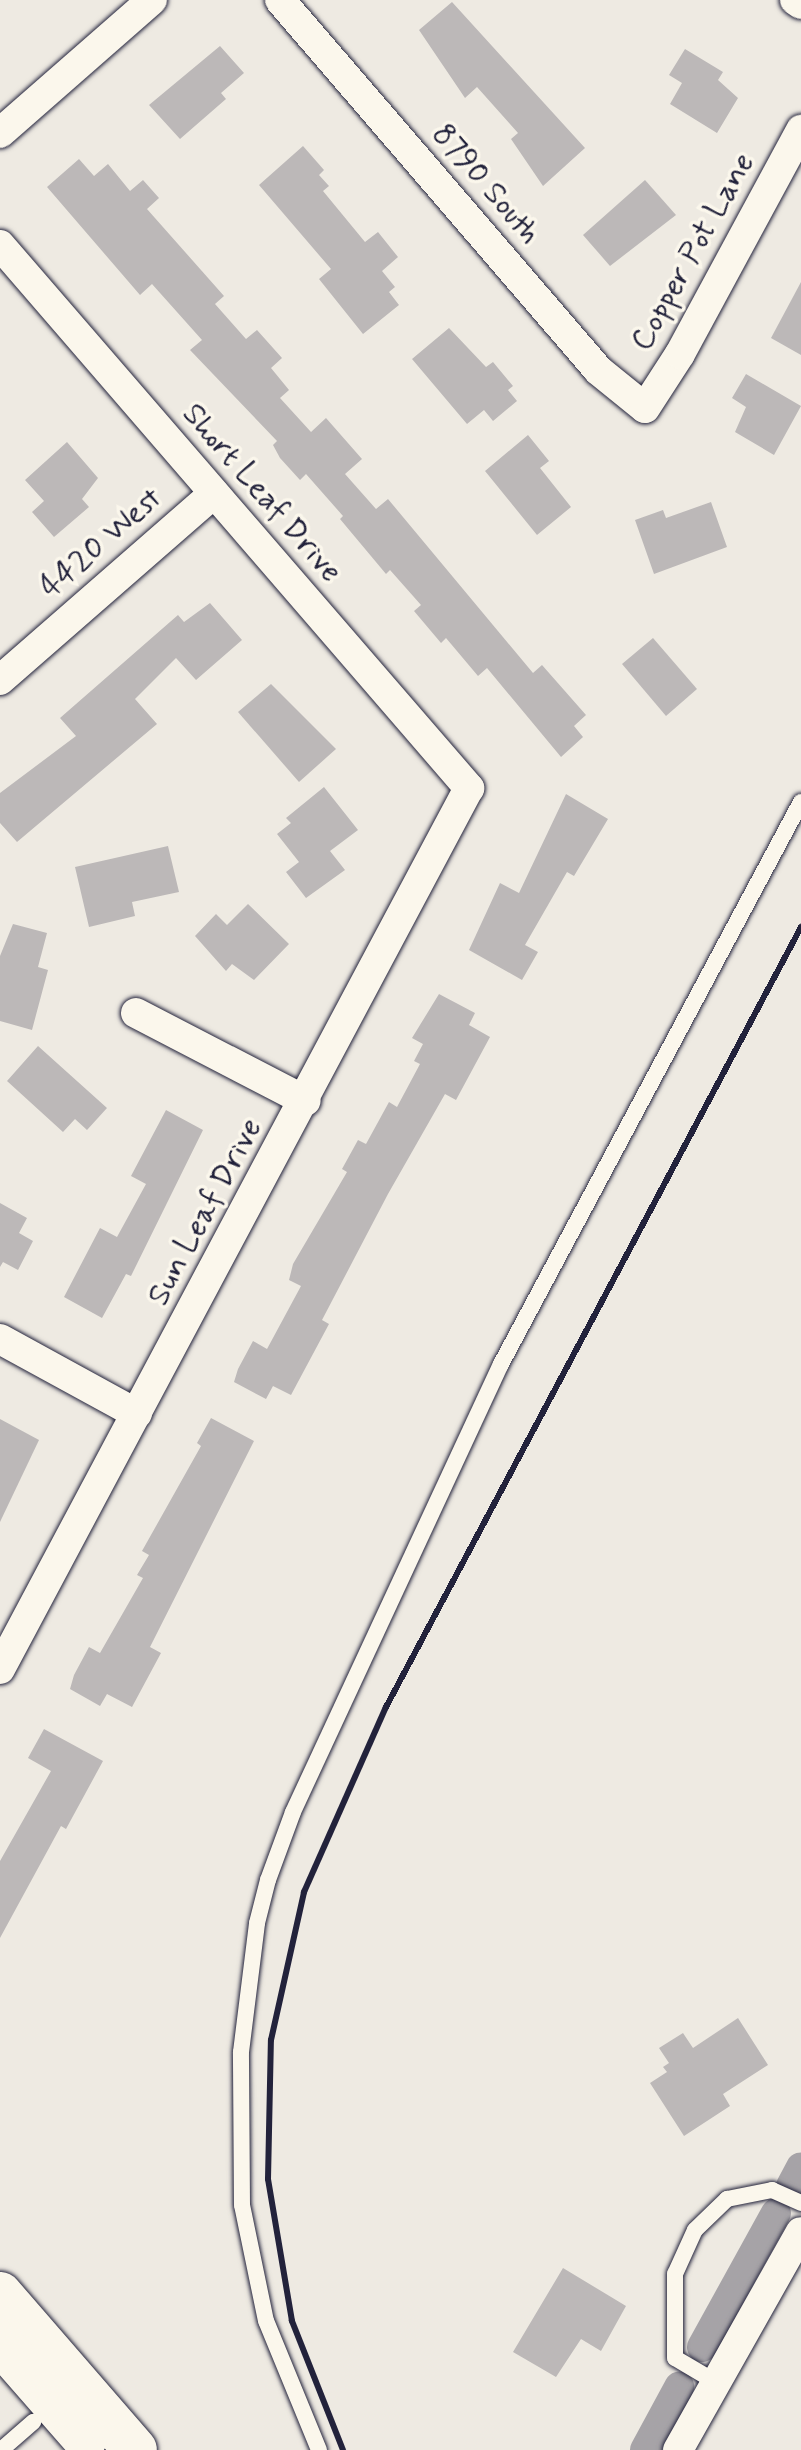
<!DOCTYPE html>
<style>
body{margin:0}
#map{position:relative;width:801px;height:2450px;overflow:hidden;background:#eeeae2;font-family:Mynerve,sans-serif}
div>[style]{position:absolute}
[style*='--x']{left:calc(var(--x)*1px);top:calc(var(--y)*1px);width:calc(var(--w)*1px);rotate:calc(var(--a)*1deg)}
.canal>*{height:30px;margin:-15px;padding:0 15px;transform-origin:15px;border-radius:15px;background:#a6a3a7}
.building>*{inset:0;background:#bcb8b8}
.roads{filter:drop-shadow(0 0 2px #22223b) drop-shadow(0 0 2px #22223b)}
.lane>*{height:16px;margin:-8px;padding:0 8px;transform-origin:8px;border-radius:8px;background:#fbf7ec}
.street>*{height:30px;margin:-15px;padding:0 15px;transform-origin:15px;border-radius:15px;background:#fbf7ec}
.primary>*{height:44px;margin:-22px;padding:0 22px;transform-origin:22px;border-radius:22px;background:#fbf7ec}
.rail>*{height:6px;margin:-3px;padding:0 3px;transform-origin:3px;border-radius:3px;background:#22223b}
span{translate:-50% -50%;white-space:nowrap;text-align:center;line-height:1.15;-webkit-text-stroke:7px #fbf7ec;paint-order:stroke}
.street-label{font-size:32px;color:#22223b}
</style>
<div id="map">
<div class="canal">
<div style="--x:791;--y:2186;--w:21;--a:-62"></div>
<div style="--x:702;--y:2347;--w:153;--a:-61.1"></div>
<div style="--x:645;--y:2450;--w:72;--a:-61.6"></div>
</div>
<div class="building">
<div style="clip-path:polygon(452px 2px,585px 148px,543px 186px,511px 139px,518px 133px,477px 87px,465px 98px,419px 30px)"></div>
<div style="clip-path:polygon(220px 46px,244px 73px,221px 93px,226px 99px,180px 139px,149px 105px)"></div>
<div style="clip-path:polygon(685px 49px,723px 72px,718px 80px,738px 98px,717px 133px,670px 104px,682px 83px,669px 75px)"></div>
<div style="clip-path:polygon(303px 146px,324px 170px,319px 175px,329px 186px,323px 191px,365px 242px,378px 232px,398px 257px,382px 271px,395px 287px,389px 292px,399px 305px,363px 334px,319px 279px,331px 269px,259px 185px)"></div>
<div style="clip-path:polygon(79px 159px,94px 176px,108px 164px,130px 191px,143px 180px,159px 198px,147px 209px,224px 296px,215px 304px,246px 339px,257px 330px,282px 358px,271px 368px,289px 390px,280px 398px,311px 432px,326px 418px,362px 459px,345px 474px,376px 509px,388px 499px,533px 673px,542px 665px,586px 715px,574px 726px,583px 737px,561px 757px,487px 668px,478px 676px,446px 638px,441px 643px,414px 611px,421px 605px,390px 570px,386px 574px,340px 519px,343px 516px,306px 474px,300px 480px,280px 458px,273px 445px,277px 441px,190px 350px,202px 340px,152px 284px,140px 295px,47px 187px)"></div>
<div style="clip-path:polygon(645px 180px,676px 215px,610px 266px,583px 235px)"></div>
<div style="clip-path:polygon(801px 282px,801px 355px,771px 338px)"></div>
<div style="clip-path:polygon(449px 328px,486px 367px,493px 362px,513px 386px,508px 390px,517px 401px,493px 421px,484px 410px,467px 424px,412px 359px)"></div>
<div style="clip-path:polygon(746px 374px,801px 406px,774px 455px,735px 432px,746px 407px,732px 398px)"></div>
<div style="clip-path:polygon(528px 435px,549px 461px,540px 468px,571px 507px,537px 535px,485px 471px)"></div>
<div style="clip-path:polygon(67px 442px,98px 478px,82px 499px,89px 507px,54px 537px,32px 512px,44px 501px,25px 480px)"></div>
<div style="clip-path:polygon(711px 502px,727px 547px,654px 574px,635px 520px,663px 510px,666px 518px)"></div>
<div style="clip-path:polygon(210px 603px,242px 640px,196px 680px,176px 658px,135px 699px,157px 724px,17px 842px,0 823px,0 793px,76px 736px,60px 718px,178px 615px,184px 622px)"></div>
<div style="clip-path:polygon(653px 638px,697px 689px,666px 716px,622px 664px)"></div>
<div style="clip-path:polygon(271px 684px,336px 749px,299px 782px,238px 712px)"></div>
<div style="clip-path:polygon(324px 787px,358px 830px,330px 851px,345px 870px,306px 898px,286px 872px,299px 862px,277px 834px,291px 823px,286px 818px)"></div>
<div style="clip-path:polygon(566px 794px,608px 819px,574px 876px,567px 872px,525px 945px,538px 952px,522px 980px,469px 950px,500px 883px,519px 893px)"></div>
<div style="clip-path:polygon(168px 846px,179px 892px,132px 902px,135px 916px,89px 927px,75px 867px)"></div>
<div style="clip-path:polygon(248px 904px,289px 944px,254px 980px,232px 964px,226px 971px,195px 936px,216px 914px,227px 925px)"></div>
<div style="clip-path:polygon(13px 924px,47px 933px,38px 967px,48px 970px,32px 1030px,0 1021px,0 956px)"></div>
<div style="clip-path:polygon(439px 994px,475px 1013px,469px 1025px,490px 1037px,456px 1100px,445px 1094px,388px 1194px,322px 1320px,329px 1324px,291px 1395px,273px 1386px,266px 1399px,234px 1382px,238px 1369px,253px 1341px,267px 1349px,301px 1286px,289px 1280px,293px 1264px,347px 1172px,342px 1169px,358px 1140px,366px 1144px,389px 1102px,397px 1107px,420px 1064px,414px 1061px,423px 1044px,412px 1038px)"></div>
<div style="clip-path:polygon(38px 1046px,107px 1108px,87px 1130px,75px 1119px,63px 1132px,7px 1081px)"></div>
<div style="clip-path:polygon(166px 1110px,203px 1130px,131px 1276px,126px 1274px,102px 1318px,64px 1297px,100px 1228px,117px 1237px,146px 1184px,131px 1176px)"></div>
<div style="clip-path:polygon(0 1203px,27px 1218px,19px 1233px,33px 1241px,18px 1270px,3px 1262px,0 1267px)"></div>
<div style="clip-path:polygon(211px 1418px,254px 1441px,150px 1647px,161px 1653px,132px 1707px,107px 1694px,100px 1706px,70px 1689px,74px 1675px,89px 1647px,100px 1653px,143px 1578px,137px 1575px,149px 1555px,142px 1551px,201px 1446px,197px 1443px)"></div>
<div style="clip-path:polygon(0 1419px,39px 1440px,0 1522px)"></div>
<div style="clip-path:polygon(44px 1729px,103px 1761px,66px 1829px,61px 1826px,0 1938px,0 1861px,51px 1771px,28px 1758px)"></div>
<div style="clip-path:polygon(738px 2018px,768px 2065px,723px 2094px,730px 2106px,684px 2136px,650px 2083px,667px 2072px,663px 2067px,669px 2063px,659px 2048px,683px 2033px,693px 2048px)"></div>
<div style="clip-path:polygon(563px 2268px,626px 2306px,601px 2351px,581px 2339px,556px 2377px,513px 2352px)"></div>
</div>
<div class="roads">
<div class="lane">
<div style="--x:714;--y:2381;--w:45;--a:-149.5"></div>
<div style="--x:675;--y:2358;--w:84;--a:-90"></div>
<div style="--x:675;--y:2274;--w:48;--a:-65.6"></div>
<div style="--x:695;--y:2230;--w:45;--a:-44.1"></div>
<div style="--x:727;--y:2199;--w:46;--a:-11.3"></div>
<div style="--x:772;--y:2190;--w:32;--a:24"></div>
<div style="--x:1;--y:2450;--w:43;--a:-41.2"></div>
<div style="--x:319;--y:2450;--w:139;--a:-112.3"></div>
<div style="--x:266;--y:2321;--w:118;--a:-101.7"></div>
<div style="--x:242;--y:2205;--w:153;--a:-90.4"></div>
<div style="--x:241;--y:2052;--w:130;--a:-82.9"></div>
<div style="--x:257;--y:1923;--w:44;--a:-75.7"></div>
<div style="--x:268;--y:1880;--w:72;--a:-69.8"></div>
<div style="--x:293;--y:1812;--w:494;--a:-65.1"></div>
<div style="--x:501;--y:1364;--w:637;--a:-61.91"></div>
</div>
<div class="street">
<div style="--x:280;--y:0;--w:488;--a:49.3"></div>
<div style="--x:598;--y:370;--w:60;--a:39"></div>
<div style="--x:645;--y:408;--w:64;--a:-57.1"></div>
<div style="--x:680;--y:354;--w:255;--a:-61.6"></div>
<div style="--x:795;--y:0;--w:7;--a:34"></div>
<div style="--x:0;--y:133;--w:202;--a:-41.2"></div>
<div style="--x:0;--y:245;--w:718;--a:49.18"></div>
<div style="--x:469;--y:788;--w:998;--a:118.03"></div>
<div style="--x:0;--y:680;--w:284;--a:-41.1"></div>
<div style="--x:136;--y:1013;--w:191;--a:27.4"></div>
<div style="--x:0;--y:1339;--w:156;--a:28.7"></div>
<div style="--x:678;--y:2450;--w:250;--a:-60.6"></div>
</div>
<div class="primary">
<div style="--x:0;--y:2294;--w:206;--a:49.1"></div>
<div style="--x:0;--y:2342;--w:129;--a:48.8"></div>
</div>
</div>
<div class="rail">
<div style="--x:343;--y:2450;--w:139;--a:-111.6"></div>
<div style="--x:292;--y:2321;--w:144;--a:-99.6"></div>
<div style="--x:268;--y:2179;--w:139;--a:-88.8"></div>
<div style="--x:271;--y:2040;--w:152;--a:-77.4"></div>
<div style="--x:304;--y:1892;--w:202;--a:-66.1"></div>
<div style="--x:386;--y:1707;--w:884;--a:-61.98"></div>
</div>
<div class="street-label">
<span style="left:486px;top:184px;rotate:49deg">8790 South</span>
<span style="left:693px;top:252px;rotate:-61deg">Copper Pot Lane</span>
<span style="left:262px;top:493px;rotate:49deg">Short Leaf Drive</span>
<span style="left:101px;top:543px;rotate:-41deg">4420 West</span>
<span style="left:205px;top:1212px;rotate:-62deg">Sun Leaf Drive</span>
</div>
</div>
